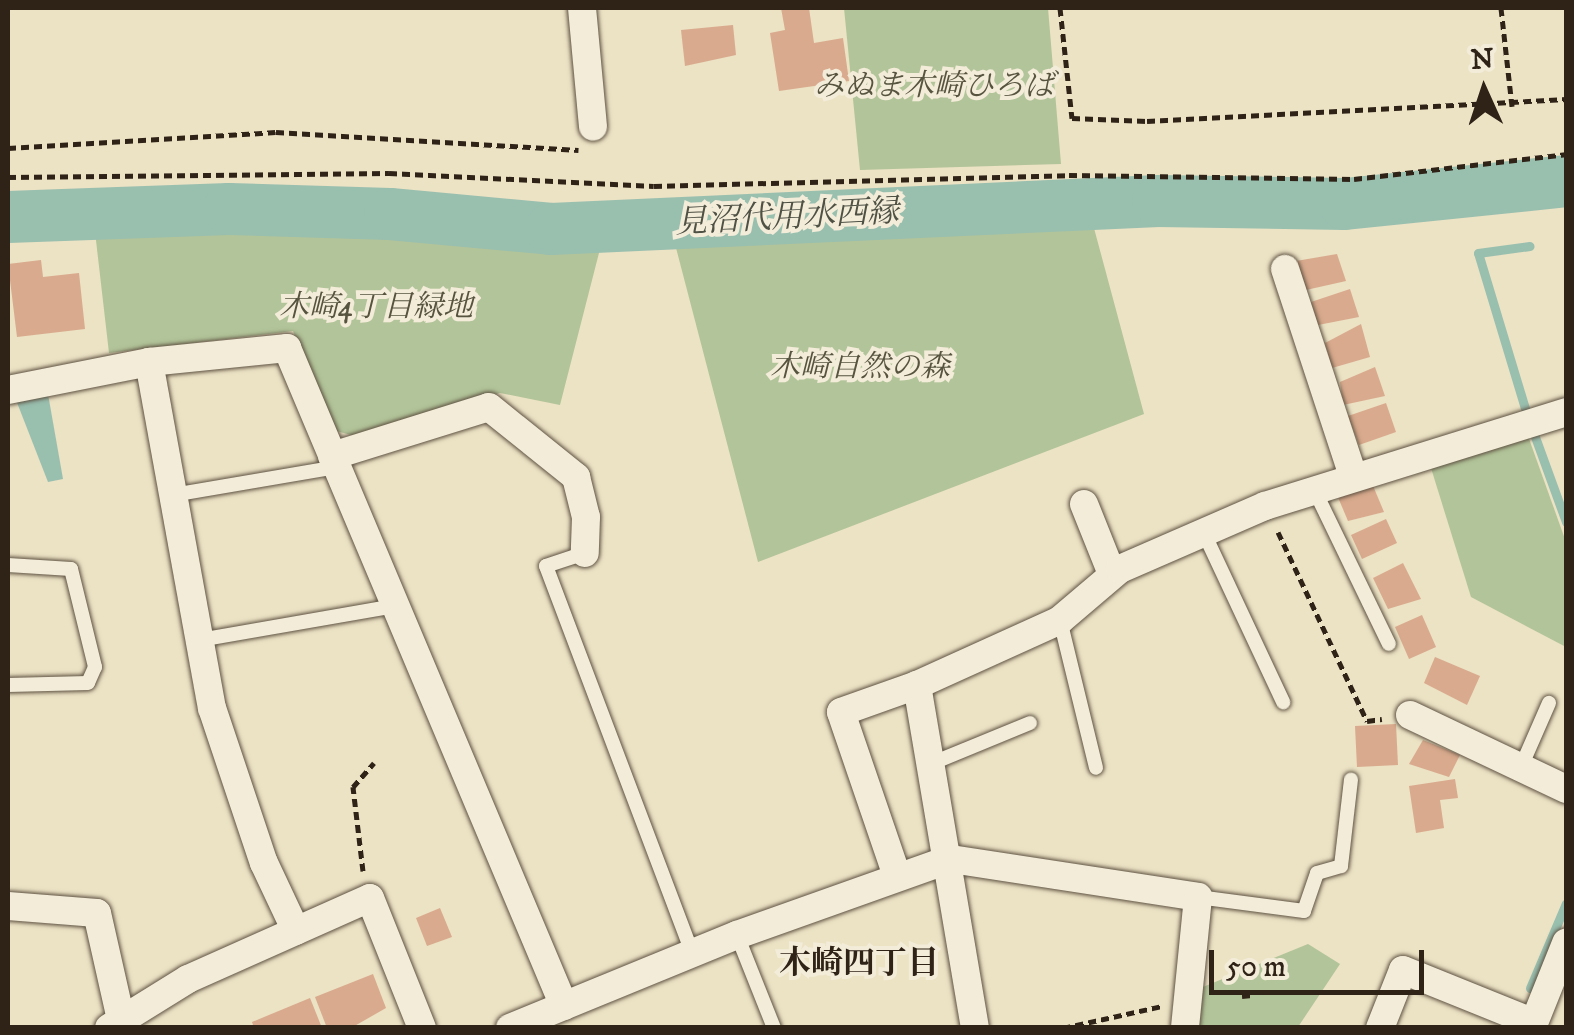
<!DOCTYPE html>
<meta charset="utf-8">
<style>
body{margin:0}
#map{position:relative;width:1574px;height:1035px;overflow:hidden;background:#ece2c4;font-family:"IM FELL DW Pica","Noto Serif JP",serif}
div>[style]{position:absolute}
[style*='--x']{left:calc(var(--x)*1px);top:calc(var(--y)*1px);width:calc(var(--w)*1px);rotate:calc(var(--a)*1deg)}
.green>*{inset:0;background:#b2c499}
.water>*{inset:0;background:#99bfaf}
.stream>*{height:9px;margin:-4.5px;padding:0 4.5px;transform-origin:4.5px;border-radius:4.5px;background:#99bfaf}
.river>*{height:52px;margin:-26px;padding:0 26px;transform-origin:26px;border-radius:26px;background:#99bfaf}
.building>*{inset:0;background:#d9aa8d}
.path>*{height:5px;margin-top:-2.5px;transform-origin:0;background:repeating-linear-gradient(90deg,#2f2217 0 8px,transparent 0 13px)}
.roads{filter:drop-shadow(0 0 2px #5e5242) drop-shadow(0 0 2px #5e5242)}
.service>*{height:14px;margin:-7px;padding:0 7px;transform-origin:7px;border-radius:7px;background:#f3ecd9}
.minor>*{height:28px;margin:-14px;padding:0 14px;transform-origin:14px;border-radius:14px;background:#f3ecd9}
span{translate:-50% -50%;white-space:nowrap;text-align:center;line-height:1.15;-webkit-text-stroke:8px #f3ecd9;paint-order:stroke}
.park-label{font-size:30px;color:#56533e;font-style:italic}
.water-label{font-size:32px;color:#4f5145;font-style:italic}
.neighbourhood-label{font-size:32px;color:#2f2217;font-weight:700}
.frame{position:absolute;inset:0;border:10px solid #2f2217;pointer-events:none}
.north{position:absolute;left:1434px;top:40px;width:100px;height:100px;-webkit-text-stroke:8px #f3ecd9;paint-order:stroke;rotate:357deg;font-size:28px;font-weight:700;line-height:40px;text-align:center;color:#2f2217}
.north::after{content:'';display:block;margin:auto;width:35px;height:45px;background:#2f2217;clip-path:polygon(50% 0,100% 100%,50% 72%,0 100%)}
.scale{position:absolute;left:1209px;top:950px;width:215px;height:45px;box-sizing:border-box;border:5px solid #2f2217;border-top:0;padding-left:12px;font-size:30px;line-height:35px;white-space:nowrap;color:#2f2217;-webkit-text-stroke:8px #f3ecd9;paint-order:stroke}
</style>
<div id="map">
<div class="green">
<div style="clip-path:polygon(844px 8px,1048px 8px,1061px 164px,860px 170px)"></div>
<div style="clip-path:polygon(1091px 217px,1144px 414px,758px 562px,675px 244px,600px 249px,560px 405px,500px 393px,355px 436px,336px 431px,293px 331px,109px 353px,94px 223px,313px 218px,569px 239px)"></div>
<div style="clip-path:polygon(1528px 436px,1566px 542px,1566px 647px,1471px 597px,1431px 468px)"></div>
<div style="clip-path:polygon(1308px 944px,1340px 964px,1298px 1027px,1198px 1027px,1198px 989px)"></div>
</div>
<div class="water">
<div style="clip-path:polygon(48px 394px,63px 479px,48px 482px,16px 400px)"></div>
</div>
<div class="stream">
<div style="--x:1527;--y:415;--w:169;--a:-106.8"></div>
<div style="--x:1478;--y:253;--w:52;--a:-7.7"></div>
<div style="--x:1534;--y:434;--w:94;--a:70"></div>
<div style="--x:1530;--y:988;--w:92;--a:-67"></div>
</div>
<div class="river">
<div style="--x:8;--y:217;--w:221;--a:-2.1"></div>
<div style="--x:229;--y:209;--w:161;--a:1.8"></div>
<div style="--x:390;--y:214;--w:162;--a:5.3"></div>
<div style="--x:551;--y:229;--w:608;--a:-2.64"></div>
<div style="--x:1158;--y:201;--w:187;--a:0.9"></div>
<div style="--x:1345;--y:204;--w:222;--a:-5.9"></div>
</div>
<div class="building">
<div style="clip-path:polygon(781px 8px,809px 8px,814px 43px,843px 38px,849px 81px,779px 91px,770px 33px,785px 30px)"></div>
<div style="clip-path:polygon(733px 25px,736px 55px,685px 66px,681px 30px)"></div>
<div style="clip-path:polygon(1337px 254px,1346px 281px,1306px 290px,1296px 261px)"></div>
<div style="clip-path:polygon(41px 260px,43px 277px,79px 273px,85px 329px,17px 337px,8px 264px)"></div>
<div style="clip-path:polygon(1350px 289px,1359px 317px,1318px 325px,1311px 302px)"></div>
<div style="clip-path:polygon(1361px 324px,1370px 357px,1332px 368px,1325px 343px)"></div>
<div style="clip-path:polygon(1375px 367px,1385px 396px,1343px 405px,1340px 382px)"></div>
<div style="clip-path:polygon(1386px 403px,1396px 432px,1359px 445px,1348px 416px)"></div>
<div style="clip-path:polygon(1371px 481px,1384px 512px,1348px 521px,1337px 495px)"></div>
<div style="clip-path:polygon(1386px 519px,1397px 543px,1362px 559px,1351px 535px)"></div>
<div style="clip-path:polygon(1403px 563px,1421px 599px,1388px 609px,1373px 578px)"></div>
<div style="clip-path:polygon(1422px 615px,1436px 647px,1409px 659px,1395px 627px)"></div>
<div style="clip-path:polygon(1435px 657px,1480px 676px,1467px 705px,1424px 683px)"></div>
<div style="clip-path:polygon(1396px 724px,1398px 765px,1357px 767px,1355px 726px)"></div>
<div style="clip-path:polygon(1423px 740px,1460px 755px,1449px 777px,1409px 764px)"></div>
<div style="clip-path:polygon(1455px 779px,1458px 798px,1440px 800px,1444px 828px,1416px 833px,1409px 786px)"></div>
<div style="clip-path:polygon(440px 908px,452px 937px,427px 946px,416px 918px)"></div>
<div style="clip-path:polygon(373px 974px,386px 1008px,351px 1028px,327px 1028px,315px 997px)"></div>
<div style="clip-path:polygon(310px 998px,322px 1028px,254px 1028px,252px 1022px)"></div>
</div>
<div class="path">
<div style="--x:1060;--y:8;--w:111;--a:83.8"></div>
<div style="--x:1072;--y:118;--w:75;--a:2.3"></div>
<div style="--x:1147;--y:121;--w:420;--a:-3"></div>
<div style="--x:1501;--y:8;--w:99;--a:83.6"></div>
<div style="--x:8;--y:148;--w:268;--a:-3.4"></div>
<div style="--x:276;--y:132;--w:303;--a:3.4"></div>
<div style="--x:8;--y:177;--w:381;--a:-0.6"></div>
<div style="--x:389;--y:173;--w:265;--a:2.8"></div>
<div style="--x:654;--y:186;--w:415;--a:-1.5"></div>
<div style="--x:1069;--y:175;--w:285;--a:0.8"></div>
<div style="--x:1354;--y:179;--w:213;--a:-6.7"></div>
<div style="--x:1278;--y:532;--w:209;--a:64.8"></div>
<div style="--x:1367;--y:721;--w:15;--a:-8"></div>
<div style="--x:363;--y:871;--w:85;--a:-96.8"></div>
<div style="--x:353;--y:787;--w:32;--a:-49"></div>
<div style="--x:1242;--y:996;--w:10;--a:-6"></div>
<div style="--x:1063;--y:1028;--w:101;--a:-12.5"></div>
</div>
<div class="roads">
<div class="service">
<div style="--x:1314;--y:489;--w:172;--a:64.2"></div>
<div style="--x:173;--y:495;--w:166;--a:-9.7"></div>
<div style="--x:1204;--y:533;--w:187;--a:64.9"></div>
<div style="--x:585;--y:553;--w:41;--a:161.6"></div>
<div style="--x:546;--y:566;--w:413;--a:69.3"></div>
<div style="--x:8;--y:565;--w:63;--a:3.6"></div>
<div style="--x:71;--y:569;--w:101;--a:76.2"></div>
<div style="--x:95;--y:667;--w:17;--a:114"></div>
<div style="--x:88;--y:683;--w:80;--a:178.6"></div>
<div style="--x:1060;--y:620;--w:152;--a:76.3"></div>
<div style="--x:200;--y:640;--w:198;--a:-9.9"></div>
<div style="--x:930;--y:764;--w:108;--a:-22.3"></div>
<div style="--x:1521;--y:767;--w:70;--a:-66.4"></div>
<div style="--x:1198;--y:897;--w:107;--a:7.5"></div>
<div style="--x:1304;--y:911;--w:40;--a:-71.1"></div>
<div style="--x:1317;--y:873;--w:25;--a:-16"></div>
<div style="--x:1341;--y:866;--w:87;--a:-83.4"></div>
<div style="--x:737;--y:935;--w:100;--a:68.3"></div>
</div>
<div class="minor">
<div style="--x:582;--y:8;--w:119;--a:84.7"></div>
<div style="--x:1285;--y:269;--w:218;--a:71.8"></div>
<div style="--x:149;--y:362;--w:352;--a:79.7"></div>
<div style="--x:212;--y:708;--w:163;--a:71.5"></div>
<div style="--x:264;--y:863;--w:75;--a:64.8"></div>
<div style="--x:8;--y:390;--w:144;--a:-11.2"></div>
<div style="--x:149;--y:362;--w:139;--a:-5.8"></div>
<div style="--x:287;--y:348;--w:714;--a:67.17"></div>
<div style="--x:332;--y:456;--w:164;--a:-17.3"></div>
<div style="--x:489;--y:407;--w:112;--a:38.8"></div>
<div style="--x:576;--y:477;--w:41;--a:76"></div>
<div style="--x:586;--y:517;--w:36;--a:92"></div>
<div style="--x:1084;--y:504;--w:75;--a:68.2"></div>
<div style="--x:1410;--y:715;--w:173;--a:25.4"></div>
<div style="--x:897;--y:876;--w:173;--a:-108.9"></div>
<div style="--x:841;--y:712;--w:81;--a:-19.6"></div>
<div style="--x:8;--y:906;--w:89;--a:4.5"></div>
<div style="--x:97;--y:913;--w:118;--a:77.3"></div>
<div style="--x:109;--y:1028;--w:93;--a:-31.8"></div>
<div style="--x:188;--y:979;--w:199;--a:-24"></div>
<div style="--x:370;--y:898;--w:140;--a:68.2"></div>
<div style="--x:510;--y:1028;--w:245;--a:-22.3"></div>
<div style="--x:737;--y:935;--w:227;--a:-19.6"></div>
<div style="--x:951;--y:859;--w:250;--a:8.7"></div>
<div style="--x:1198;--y:897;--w:132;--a:95.7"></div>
<div style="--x:975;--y:1028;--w:348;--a:-99.6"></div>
<div style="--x:917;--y:685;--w:157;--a:-24.4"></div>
<div style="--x:1060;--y:620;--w:79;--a:-40.4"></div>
<div style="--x:1120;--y:569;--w:158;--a:-23.5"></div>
<div style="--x:1265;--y:506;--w:315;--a:-17.3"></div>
<div style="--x:1380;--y:1028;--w:62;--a:-68.4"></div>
<div style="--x:1403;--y:970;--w:141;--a:22"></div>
<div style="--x:1532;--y:1028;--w:92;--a:-68.2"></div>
</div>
</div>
<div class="park-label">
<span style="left:934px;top:87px">みぬま木崎ひろば</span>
<span style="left:376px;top:308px">木崎4丁目緑地</span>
<span style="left:860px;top:368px">木崎自然の森</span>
</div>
<div class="water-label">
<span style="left:787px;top:218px;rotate:-3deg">見沼代用水西縁</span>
</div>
<div class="neighbourhood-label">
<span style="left:859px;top:964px">木崎四丁目</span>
</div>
<div class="frame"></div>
<div class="north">N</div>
<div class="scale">50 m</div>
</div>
